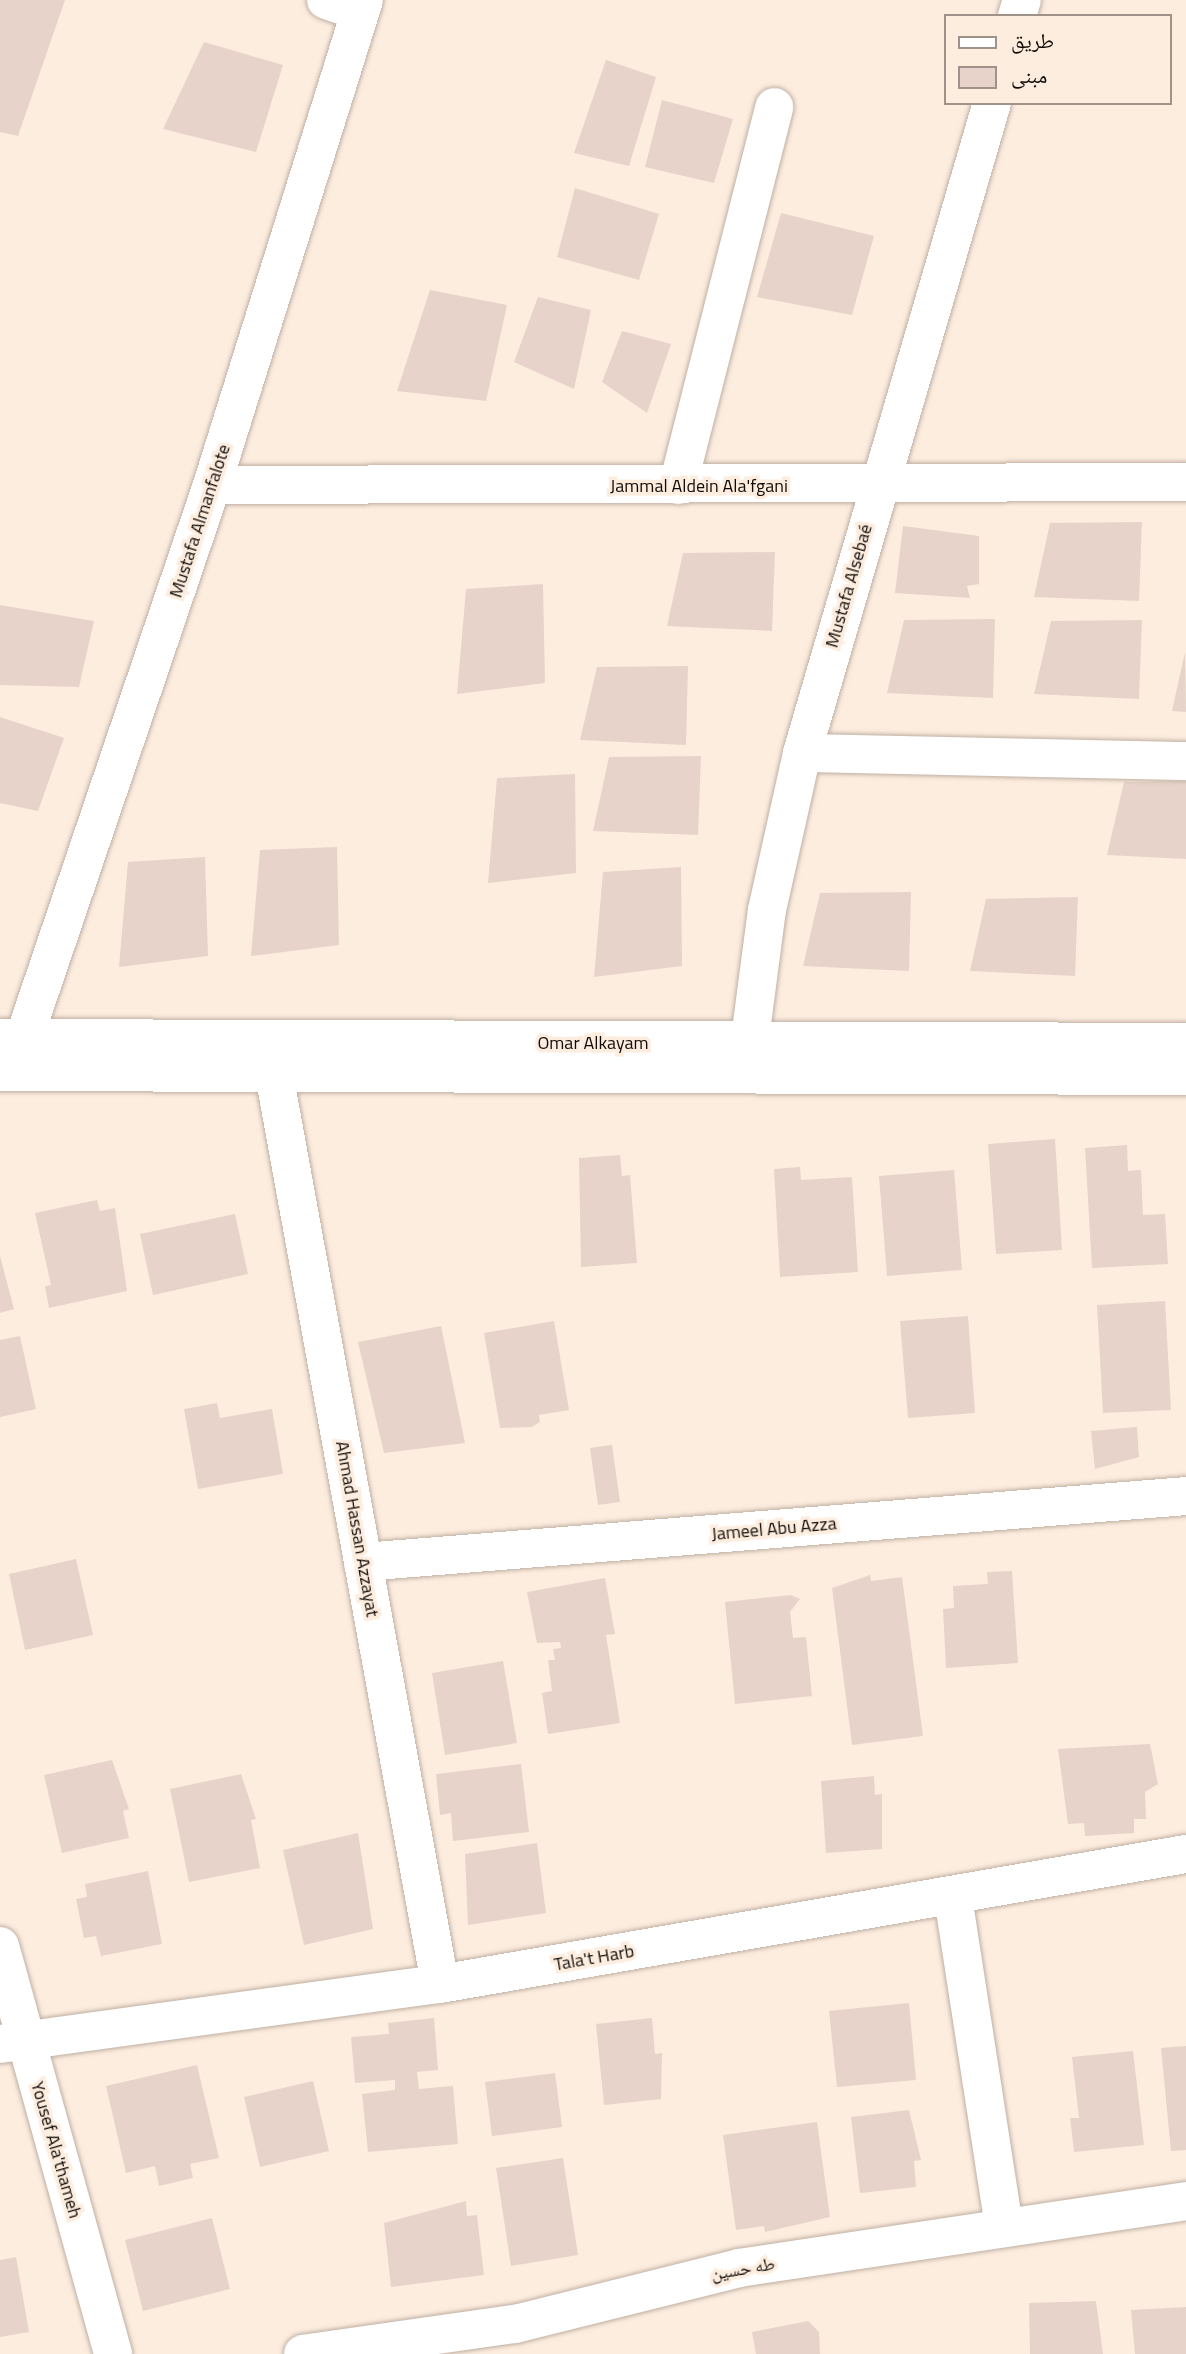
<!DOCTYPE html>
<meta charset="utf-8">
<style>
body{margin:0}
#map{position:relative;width:1186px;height:2354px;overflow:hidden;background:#fdeddf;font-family:"Titillium Web","Noto Naskh Arabic",sans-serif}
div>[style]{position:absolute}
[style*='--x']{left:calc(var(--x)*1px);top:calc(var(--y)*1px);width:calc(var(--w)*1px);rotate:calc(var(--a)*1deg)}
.building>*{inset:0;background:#e7d3ca}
.roads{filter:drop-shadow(0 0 2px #bfb0a3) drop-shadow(0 0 2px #bfb0a3)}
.minor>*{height:38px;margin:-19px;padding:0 19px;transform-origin:19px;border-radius:19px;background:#fff}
span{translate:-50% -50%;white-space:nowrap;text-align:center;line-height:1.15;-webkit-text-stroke:7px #fdeddf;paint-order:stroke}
.street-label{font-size:18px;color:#110c07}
.legend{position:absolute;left:944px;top:14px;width:228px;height:91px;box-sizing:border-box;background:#fdeddf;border:2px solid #9f9389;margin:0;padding:9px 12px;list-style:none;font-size:21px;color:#110c07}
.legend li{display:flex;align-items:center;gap:14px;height:35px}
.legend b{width:35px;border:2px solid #9f9389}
</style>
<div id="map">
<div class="building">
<div style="clip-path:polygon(0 0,65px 0,18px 136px,0 132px)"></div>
<div style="clip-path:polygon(204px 42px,283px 65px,256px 152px,163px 129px)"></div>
<div style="clip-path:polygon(606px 60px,656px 77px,629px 166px,574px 153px)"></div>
<div style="clip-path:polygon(662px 100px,733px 119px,714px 183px,645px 167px)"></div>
<div style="clip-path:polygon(575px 188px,659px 214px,639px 280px,557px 257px)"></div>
<div style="clip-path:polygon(781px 213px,874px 236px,852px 315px,757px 297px)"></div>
<div style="clip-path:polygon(430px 290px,507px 305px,486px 401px,397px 391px)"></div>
<div style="clip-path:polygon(538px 297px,591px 310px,574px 389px,514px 362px)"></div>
<div style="clip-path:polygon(622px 331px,671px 344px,647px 413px,602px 382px)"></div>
<div style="clip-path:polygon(1142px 522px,1139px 601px,1034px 597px,1050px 523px)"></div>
<div style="clip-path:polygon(903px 526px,979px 536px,979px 584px,967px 586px,970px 598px,895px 593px)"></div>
<div style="clip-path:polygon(775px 552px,772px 631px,667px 626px,683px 553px)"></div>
<div style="clip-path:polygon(543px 584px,545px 683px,457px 694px,466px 589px)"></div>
<div style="clip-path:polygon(0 605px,94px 621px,79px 687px,0 685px)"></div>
<div style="clip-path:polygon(995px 619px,993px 698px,887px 693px,904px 620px)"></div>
<div style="clip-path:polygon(1142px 620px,1139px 699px,1034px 694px,1051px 621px)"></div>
<div style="clip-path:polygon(1185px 652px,1186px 712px,1172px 711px)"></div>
<div style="clip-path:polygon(688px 666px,686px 745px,580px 740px,597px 667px)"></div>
<div style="clip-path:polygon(0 717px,64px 738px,38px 811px,0 803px)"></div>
<div style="clip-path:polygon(701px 756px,698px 835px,593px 831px,609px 757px)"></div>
<div style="clip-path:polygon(575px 774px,576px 873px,488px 883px,497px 778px)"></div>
<div style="clip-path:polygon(1186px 781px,1186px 859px,1107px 855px,1124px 782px)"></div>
<div style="clip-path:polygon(337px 847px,339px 945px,251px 956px,260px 850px)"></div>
<div style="clip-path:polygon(205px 857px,208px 956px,119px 967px,128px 862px)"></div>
<div style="clip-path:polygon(681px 867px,682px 966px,594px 977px,603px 872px)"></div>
<div style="clip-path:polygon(911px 892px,909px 971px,803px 966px,820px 893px)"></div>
<div style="clip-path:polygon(1078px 897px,1075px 976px,970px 971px,986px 899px)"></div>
<div style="clip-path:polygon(1055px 1139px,1062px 1250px,996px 1254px,988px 1144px)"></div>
<div style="clip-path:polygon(1127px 1145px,1128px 1171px,1141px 1170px,1143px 1215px,1165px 1214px,1168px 1264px,1092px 1268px,1085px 1148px)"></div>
<div style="clip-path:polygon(620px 1155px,622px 1176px,630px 1175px,637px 1263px,581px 1267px,579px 1158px)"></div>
<div style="clip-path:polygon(800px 1167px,801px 1180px,852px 1177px,858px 1272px,780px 1277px,774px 1169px)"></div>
<div style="clip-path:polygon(954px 1170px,962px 1270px,887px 1276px,879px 1176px)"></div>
<div style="clip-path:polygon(97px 1200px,100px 1211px,115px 1208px,127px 1291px,49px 1308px,45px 1286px,51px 1285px,35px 1213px)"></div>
<div style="clip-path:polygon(235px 1214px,248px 1274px,153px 1295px,140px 1234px)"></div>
<div style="clip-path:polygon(0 1256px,14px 1309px,0 1313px)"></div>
<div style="clip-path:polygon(1165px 1301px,1171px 1410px,1103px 1413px,1097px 1305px)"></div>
<div style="clip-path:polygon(968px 1316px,975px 1413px,908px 1418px,900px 1321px)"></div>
<div style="clip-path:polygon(554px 1321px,569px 1410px,539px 1415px,540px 1422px,532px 1427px,500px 1428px,484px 1333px)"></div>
<div style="clip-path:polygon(441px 1326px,465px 1443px,384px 1453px,358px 1342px)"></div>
<div style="clip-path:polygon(20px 1336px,36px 1409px,0 1417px,0 1340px)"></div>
<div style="clip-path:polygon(217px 1403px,220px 1418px,272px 1409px,283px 1474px,198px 1489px,184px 1409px)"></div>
<div style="clip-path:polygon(1137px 1427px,1139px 1457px,1095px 1469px,1091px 1431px)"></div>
<div style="clip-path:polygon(612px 1445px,620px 1502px,598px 1505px,590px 1448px)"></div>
<div style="clip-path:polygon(76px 1559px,93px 1635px,25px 1650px,9px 1574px)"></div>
<div style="clip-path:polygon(1012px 1571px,1018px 1663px,946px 1668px,943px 1609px,954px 1608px,953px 1586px,988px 1584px,987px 1572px)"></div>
<div style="clip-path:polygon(870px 1575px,871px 1581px,902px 1577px,923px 1736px,852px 1745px,832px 1588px)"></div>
<div style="clip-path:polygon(605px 1578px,615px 1634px,606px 1635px,620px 1723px,548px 1734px,542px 1693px,552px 1691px,548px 1660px,555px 1660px,553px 1649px,561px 1648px,560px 1642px,537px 1643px,527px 1592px)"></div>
<div style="clip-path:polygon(791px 1595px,800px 1599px,790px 1612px,793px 1638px,806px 1637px,812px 1696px,735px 1704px,725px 1602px)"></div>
<div style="clip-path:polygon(503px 1661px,517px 1743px,445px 1755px,432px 1673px)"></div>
<div style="clip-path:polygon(1150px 1744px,1158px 1784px,1145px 1792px,1146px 1819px,1134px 1819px,1134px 1833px,1085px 1836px,1084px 1823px,1068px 1824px,1058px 1749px)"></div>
<div style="clip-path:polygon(112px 1760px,129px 1809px,123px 1811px,129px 1838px,62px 1853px,44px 1775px)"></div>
<div style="clip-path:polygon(521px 1764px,529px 1832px,453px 1841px,451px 1813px,440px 1815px,436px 1774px)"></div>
<div style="clip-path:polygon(241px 1774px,256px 1819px,251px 1820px,260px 1868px,189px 1882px,170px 1789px)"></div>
<div style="clip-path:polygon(874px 1776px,875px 1795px,882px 1794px,882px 1849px,826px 1853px,821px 1781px)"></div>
<div style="clip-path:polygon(358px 1833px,373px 1929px,304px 1945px,283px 1850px)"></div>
<div style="clip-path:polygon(537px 1843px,546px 1913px,468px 1925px,465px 1854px)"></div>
<div style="clip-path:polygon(148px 1871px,162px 1944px,101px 1956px,96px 1936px,84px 1938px,76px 1899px,87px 1897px,85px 1884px)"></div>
<div style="clip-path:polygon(909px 2003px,916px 2080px,837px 2087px,829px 2011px)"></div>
<div style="clip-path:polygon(434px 2018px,438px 2070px,417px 2072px,419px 2089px,453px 2086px,458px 2144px,368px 2152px,362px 2094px,395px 2090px,395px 2080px,355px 2083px,351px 2037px,389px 2034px,388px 2023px)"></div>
<div style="clip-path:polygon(652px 2018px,655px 2054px,662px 2053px,661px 2099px,604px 2105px,596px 2024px)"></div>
<div style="clip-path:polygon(1186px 2046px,1186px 2150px,1171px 2151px,1161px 2048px)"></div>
<div style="clip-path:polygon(1133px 2051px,1144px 2145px,1074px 2152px,1070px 2118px,1079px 2118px,1072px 2057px)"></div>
<div style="clip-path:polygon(197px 2065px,219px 2158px,190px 2164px,193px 2178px,159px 2186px,155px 2166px,126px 2173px,106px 2086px)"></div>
<div style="clip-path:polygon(555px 2073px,562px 2127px,492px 2136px,485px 2082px)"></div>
<div style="clip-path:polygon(313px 2081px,329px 2151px,260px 2167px,244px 2097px)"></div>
<div style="clip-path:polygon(909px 2110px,921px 2160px,914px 2161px,916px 2187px,860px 2193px,851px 2117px)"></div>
<div style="clip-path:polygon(817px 2122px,830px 2217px,765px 2232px,764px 2226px,736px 2230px,723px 2135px)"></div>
<div style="clip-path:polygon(563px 2158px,578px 2255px,511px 2266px,496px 2168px)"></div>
<div style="clip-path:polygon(466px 2201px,467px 2216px,477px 2215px,484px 2275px,391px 2287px,384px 2223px)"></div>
<div style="clip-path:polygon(212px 2218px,230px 2289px,143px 2311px,125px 2240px)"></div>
<div style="clip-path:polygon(16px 2257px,29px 2332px,0 2337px,0 2260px)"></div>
<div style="clip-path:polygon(1096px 2301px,1103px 2354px,1030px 2354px,1029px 2303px)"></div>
<div style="clip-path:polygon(1186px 2307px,1186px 2354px,1135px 2354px,1131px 2310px)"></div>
<div style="clip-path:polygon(808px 2321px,819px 2332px,820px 2354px,756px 2354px,752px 2332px)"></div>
</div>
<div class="roads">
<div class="minor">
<div style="--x:326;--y:0;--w:36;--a:19"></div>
<div style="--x:1017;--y:16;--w:17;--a:-73"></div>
<div style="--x:212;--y:485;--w:974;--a:-0.18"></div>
<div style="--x:678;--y:485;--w:390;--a:-75.7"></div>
<div style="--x:802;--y:753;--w:384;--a:1.2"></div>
<div style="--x:0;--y:1038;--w:1186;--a:0.19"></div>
<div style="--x:24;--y:1038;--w:584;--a:-71.22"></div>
<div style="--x:212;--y:485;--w:508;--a:-72.6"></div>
<div style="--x:746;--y:1069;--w:160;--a:-82.5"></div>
<div style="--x:767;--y:910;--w:161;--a:-77.4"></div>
<div style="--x:802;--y:753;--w:677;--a:-73.71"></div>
<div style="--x:0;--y:1072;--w:1186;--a:0.19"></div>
<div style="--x:274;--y:1074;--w:925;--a:79.66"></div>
<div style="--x:363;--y:1562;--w:826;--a:-4.58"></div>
<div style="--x:953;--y:1897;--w:334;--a:81.2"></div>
<div style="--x:0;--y:1946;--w:423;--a:74.5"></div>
<div style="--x:0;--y:2044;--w:444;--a:-7.8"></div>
<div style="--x:440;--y:1984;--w:757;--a:-9.89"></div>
<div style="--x:303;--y:2354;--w:214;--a:-8.1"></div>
<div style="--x:515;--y:2324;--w:231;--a:-14"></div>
<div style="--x:739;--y:2268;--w:452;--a:-8.5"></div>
</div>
</div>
<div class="street-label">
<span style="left:699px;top:486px">Jammal Aldein Ala'fgani</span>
<span style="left:200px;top:521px;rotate:-72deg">Mustafa Almanfalote</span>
<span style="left:849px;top:586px;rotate:-74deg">Mustafa Alsebaé</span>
<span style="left:593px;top:1043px">Omar Alkayam</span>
<span style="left:357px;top:1529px;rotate:80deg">Ahmad Hassan Azzayat</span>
<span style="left:774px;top:1529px;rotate:-5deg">Jameel Abu Azza</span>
<span style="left:594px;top:1958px;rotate:-10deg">Tala't Harb</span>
<span style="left:56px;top:2150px;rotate:74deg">Yousef Ala'thameh</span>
<span style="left:743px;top:2269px;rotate:-10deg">طه حسين</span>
</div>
<ul class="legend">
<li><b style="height:9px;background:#fff"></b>طريق</li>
<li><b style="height:19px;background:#e7d3ca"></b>مبنى</li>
</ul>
</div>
